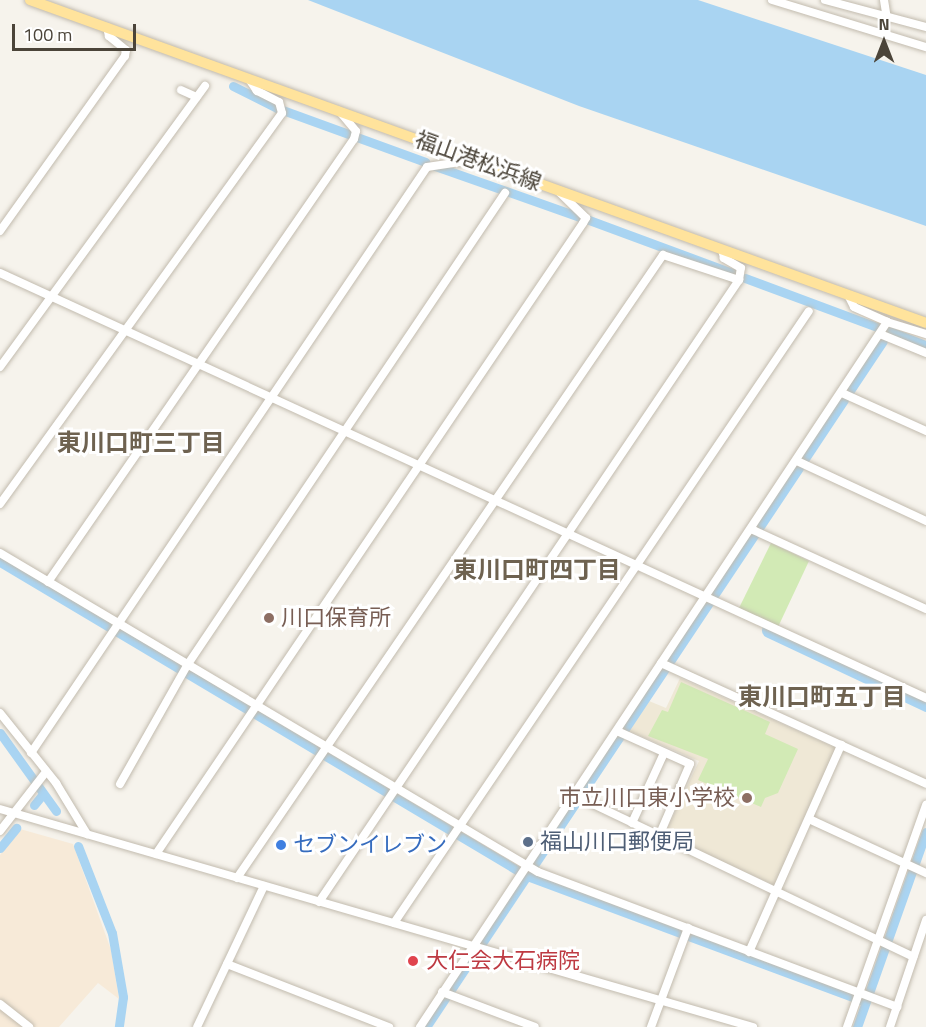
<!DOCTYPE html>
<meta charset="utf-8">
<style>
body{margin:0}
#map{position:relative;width:926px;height:1027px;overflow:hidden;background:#f6f3ec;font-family:"Titillium Web","Noto Sans JP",sans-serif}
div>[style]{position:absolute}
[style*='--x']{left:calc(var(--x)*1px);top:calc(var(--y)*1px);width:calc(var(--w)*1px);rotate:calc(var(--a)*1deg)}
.commercial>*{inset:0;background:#f7ead8}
.education>*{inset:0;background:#efe8d6}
.green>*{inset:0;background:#d2eab5}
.water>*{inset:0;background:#a9d4f2}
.canal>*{height:9px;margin:-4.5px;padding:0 4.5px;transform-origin:4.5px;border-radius:4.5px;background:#a9d4f2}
.river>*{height:15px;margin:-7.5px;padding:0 7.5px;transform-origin:7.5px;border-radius:7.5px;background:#a9d4f2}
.roads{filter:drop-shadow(0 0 2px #c2bbae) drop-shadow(0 0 2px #c2bbae)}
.minor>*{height:8px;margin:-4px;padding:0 4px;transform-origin:4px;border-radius:4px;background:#fff}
.major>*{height:10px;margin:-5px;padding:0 5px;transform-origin:5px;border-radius:5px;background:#ffe39c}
.dots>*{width:16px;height:16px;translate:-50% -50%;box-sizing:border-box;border:3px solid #fff;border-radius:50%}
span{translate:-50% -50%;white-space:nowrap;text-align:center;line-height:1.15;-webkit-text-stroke:6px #fff;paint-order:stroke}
.street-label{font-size:22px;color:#4b4439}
.education-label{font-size:22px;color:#785e54}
.left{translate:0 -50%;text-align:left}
.right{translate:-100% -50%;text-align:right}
.service-label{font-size:22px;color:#4e5e75}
.shop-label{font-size:22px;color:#366cbe}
.health-label{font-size:22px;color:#be3a42}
.neighbourhood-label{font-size:24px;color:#6e6250;font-weight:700}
.north{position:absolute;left:854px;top:12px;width:60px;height:60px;-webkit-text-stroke:4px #fff;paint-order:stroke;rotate:0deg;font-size:16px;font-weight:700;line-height:24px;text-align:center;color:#4b4439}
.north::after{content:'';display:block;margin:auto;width:21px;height:27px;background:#4b4439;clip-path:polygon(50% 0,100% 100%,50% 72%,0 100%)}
.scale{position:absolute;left:12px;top:24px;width:124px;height:27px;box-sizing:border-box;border:3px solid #4b4439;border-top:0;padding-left:8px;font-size:18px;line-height:21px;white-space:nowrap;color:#4b4439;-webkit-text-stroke:4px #fff;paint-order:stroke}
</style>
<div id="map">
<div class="commercial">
<div style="clip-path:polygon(20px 829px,73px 844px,111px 950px,119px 999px,98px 983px,59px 1027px,0 1027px,0 855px)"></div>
</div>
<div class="education">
<div style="clip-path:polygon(680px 678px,836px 748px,774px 885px,664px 835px,699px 761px,629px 731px,649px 701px,666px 708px)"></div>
</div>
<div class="green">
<div style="clip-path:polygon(771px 543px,809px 561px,778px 627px,739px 608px)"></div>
<div style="clip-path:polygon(681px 682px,770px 722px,765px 734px,798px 749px,778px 793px,765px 798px,761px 807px,698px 780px,708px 759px,648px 736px,662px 710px,668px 712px)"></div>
</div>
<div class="water">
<div style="clip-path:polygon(308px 0,698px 0,926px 75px,926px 226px,579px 106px)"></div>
</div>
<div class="canal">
<div style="--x:233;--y:86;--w:49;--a:26.6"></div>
<div style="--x:277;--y:108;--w:158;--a:20"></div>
<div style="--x:435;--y:166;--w:154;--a:19.4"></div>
<div style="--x:589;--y:220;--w:159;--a:20.3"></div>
<div style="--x:745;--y:278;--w:141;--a:20.4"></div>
<div style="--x:889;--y:331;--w:40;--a:21"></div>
<div style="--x:849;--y:392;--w:61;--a:-56.3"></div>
<div style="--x:804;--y:460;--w:72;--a:-56.3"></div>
<div style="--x:0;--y:562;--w:613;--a:30.79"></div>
<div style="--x:527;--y:876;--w:361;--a:20.4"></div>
<div style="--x:0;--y:733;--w:96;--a:54.3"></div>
<div style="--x:34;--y:805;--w:14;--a:-51"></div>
<div style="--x:78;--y:846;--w:93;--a:68.7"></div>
<div style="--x:112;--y:933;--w:65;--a:80.2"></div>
<div style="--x:123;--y:997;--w:30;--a:98"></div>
<div style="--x:0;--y:848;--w:26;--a:-51"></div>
<div style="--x:426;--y:1027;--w:672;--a:-56.29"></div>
<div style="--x:857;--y:1027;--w:207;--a:-70.5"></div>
</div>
<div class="river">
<div style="--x:769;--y:630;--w:174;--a:25.2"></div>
</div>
<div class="roads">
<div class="minor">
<div style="--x:772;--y:0;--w:161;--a:17"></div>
<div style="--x:825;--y:0;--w:105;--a:15"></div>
<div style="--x:884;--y:0;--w:19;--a:81"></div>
<div style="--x:181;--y:90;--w:17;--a:24"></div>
<div style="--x:0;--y:231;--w:215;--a:-54.5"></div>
<div style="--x:125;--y:56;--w:6;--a:-81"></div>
<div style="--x:126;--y:50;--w:22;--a:-141"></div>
<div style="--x:109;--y:36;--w:9;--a:-103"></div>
<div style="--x:0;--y:273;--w:1019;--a:24.65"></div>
<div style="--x:848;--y:295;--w:13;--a:63"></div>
<div style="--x:854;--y:307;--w:36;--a:24"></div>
<div style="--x:880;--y:334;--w:50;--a:22.4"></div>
<div style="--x:0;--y:367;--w:348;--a:-53.9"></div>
<div style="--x:842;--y:393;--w:92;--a:24.3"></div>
<div style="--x:797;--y:461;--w:142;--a:24.9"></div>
<div style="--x:0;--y:504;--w:482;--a:-54.2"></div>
<div style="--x:282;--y:113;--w:11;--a:-105"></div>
<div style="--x:279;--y:102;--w:25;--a:-153"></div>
<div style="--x:257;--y:91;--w:14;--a:-124"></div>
<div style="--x:751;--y:529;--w:192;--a:24.6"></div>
<div style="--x:0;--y:553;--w:625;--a:30.67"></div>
<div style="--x:538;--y:872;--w:384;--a:20.6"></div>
<div style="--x:48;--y:582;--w:538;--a:-55.37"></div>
<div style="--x:354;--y:139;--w:8;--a:-76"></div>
<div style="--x:356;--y:131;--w:26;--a:-130"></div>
<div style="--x:661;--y:663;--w:291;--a:24.5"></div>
<div style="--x:0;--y:713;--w:90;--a:51.3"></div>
<div style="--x:56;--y:783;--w:60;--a:58.7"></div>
<div style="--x:617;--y:731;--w:80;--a:24.3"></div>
<div style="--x:690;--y:764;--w:78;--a:113.3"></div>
<div style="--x:31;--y:753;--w:707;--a:-55.95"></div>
<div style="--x:427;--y:167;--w:48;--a:-8.5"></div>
<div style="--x:120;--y:784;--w:138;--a:-60.5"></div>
<div style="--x:188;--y:664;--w:568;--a:-56.06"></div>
<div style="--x:574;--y:795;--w:376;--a:25.5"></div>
<div style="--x:0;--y:809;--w:784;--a:16.15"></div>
<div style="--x:809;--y:819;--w:129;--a:24.8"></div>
<div style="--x:632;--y:823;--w:77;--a:-65.4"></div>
<div style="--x:0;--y:831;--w:75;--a:-52.1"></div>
<div style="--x:156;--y:854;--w:762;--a:-55.91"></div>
<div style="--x:583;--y:223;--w:6;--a:-59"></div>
<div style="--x:586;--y:218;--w:40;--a:-136"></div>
<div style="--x:237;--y:878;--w:755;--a:-55.64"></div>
<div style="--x:663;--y:255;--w:80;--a:18.2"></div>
<div style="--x:319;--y:902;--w:751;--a:-55.97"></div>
<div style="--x:739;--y:280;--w:12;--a:-81"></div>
<div style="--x:741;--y:268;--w:20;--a:-150"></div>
<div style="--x:724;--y:258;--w:9;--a:-103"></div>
<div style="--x:394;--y:923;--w:739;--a:-55.86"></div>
<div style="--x:749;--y:952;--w:227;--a:-66"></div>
<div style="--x:227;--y:964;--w:174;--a:21.3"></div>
<div style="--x:442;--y:992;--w:99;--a:20.6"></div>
<div style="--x:0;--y:1004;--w:37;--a:38"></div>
<div style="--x:197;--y:1027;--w:156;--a:-64.6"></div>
<div style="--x:420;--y:1027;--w:846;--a:-56.48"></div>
<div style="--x:887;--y:322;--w:41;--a:17.1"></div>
<div style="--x:651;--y:1027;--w:106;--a:-69.5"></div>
<div style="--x:847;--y:1027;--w:236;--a:-70.4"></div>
<div style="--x:890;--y:1027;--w:113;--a:-71.4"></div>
</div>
<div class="major">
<div style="--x:30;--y:0;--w:952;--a:19.82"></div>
</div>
</div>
<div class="dots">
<div style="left:269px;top:618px;background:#8d6e63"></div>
<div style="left:747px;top:798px;background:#8d6e63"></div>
<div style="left:528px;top:842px;background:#5c6f8a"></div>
<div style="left:281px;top:845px;background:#3f7fe0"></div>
<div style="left:413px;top:961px;background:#e0444e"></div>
</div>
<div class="street-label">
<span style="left:478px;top:161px;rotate:20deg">福山港松浜線</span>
</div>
<div class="education-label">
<span class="left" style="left:281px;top:618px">川口保育所</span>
<span class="right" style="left:735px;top:798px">市立川口東小学校</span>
</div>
<div class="service-label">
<span class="left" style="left:540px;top:842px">福山川口郵便局</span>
</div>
<div class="shop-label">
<span class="left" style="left:293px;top:845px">セブンイレブン</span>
</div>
<div class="health-label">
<span class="left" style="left:426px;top:961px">大仁会大石病院</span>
</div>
<div class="neighbourhood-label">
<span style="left:141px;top:443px">東川口町三丁目</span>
<span style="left:537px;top:570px">東川口町四丁目</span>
<span style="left:822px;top:697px">東川口町五丁目</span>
</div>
<div class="north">N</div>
<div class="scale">100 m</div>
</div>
